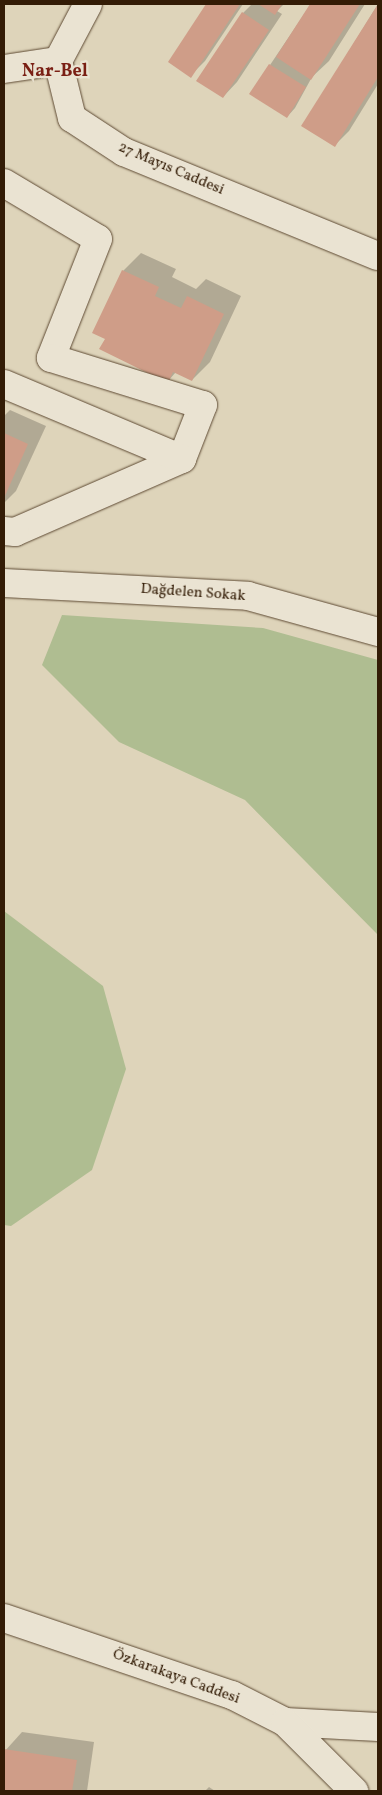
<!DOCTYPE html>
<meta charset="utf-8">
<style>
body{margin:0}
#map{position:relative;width:382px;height:1795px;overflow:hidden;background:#ded4ba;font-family:Vollkorn,serif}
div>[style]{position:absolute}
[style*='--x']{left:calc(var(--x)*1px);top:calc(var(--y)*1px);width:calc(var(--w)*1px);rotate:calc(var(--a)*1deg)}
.green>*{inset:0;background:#afbd91}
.shadow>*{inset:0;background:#0003}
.building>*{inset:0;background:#cf9d88}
.roads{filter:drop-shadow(0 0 1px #5e4a33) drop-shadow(0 0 1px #5e4a33)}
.minor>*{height:28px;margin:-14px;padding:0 14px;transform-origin:14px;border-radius:14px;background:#eae3d2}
span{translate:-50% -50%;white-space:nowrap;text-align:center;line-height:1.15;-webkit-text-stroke:4.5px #eae3d2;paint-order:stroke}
.street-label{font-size:15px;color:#331c06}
.quarter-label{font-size:18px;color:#7a1f14;font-weight:700}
.frame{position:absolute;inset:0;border:5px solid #331c06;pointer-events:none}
</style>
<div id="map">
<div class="green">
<div style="clip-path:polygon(62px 615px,263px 628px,378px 660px,378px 935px,245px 800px,119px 742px,42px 665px)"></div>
<div style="clip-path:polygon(4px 911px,103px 986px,126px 1069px,92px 1170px,11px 1226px,4px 1225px)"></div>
</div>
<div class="shadow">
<div style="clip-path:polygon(208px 4px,243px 4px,205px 61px,190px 76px,169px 62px)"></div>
<div style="clip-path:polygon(252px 4px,284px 4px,277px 11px,282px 14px,237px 82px,223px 97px,243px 13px)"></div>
<div style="clip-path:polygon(311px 4px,365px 4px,329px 61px,312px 77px,295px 108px,287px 117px,270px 65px)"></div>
<div style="clip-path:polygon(378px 4px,378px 84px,349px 131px,335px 145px,303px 126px)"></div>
<div style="clip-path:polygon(141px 253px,176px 269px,172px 277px,196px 289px,206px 279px,241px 296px,210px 362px,192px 380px,176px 372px,168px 381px,106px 339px,123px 271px)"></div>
<div style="clip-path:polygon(10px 410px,46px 426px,16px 491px,4px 503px,4px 416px)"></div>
<div style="clip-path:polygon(22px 1732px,94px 1742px,87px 1791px,4px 1791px,4px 1752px)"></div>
<div style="clip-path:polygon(209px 1787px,215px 1791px,205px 1791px)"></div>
</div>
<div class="building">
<div style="clip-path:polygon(206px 4px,240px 4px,191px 78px,168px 62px)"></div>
<div style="clip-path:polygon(258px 4px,282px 4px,275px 15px)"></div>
<div style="clip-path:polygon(310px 4px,360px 4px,311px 80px,276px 57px)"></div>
<div style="clip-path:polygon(378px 4px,378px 77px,335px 147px,301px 126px)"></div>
<div style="clip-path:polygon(242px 12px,269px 30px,223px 98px,196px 81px)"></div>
<div style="clip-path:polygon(269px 64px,306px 87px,287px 118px,249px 94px)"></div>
<div style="clip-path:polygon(122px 270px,159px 287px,155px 296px,181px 308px,187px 296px,224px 314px,192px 381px,173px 372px,168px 383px,99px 349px,105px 339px,92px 333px)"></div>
<div style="clip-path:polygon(4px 433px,28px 444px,4px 498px)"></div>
<div style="clip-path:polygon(4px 1749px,77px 1760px,72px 1791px,4px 1791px)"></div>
</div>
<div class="roads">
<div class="minor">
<div style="--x:58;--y:61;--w:59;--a:76.2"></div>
<div style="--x:72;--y:118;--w:62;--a:33.2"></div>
<div style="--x:124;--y:152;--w:274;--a:22.3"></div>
<div style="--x:58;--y:61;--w:64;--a:-62.2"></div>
<div style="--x:4;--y:69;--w:55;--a:-8.4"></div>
<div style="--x:4;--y:183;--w:109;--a:30.8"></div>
<div style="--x:98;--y:239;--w:128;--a:111.6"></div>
<div style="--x:51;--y:358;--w:159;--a:17.2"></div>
<div style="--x:203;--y:405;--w:58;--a:111.3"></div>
<div style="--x:182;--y:459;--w:182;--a:156.4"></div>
<div style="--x:15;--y:532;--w:11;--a:-175"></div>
<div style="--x:4;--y:384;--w:193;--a:22.8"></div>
<div style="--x:4;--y:583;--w:244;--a:3"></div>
<div style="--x:248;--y:596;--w:135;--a:15.5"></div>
<div style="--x:4;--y:1618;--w:241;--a:18.7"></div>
<div style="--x:232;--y:1695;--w:59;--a:27"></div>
<div style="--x:285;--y:1722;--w:93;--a:3.1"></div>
<div style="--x:285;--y:1722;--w:98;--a:45"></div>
</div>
</div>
<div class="street-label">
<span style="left:171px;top:169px;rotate:23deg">27 Mayıs Caddesi</span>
<span style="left:193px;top:593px;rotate:4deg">Dağdelen Sokak</span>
<span style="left:176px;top:1677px;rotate:20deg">Özkarakaya Caddesi</span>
</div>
<div class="quarter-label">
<span style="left:55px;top:72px">Nar-Bel</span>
</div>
<div class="frame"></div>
</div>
